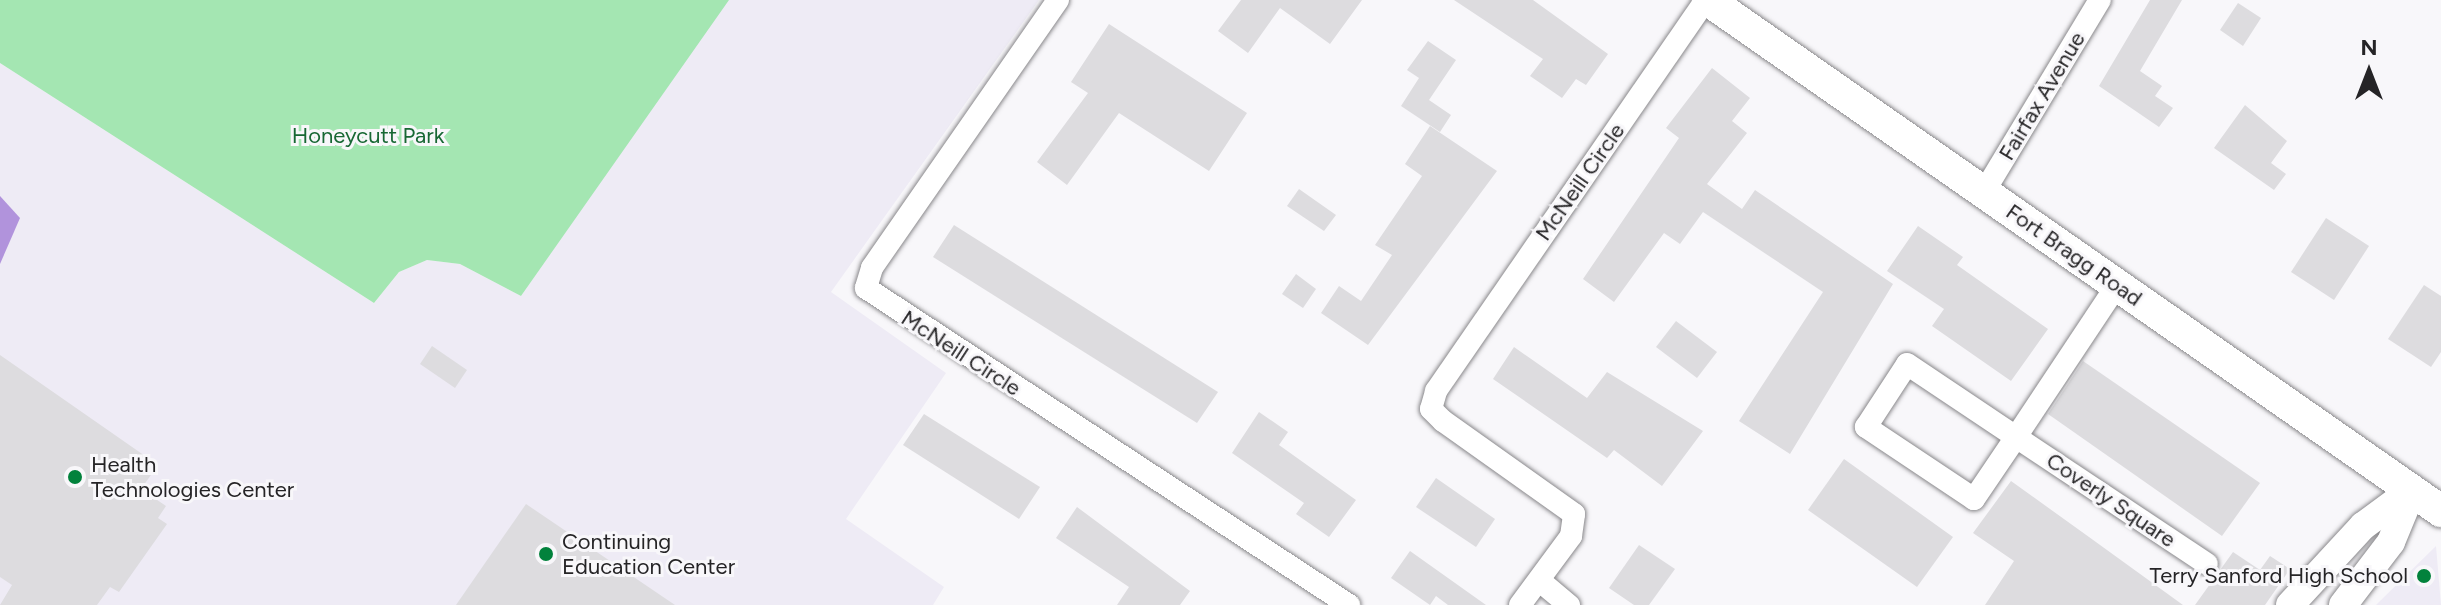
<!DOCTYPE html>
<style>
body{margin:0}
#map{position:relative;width:2441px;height:605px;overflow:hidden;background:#f8f7fa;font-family:Figtree,sans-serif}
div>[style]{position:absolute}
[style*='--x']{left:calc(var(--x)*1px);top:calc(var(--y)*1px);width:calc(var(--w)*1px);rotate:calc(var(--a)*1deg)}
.built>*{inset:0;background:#eeebf5}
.green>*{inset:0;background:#a4e6b2}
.water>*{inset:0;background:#b193dc}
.building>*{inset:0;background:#dddcdf}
.roads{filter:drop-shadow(0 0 2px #89888b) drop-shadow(0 0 2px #89888b)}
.minor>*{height:22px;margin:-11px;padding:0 11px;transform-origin:11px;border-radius:11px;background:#fff}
.tertiary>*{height:28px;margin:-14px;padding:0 14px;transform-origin:14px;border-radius:14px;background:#fff}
.secondary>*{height:32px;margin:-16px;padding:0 16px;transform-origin:16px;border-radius:16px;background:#fff}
.dots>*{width:22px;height:22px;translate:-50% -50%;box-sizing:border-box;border:4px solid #f8f7fa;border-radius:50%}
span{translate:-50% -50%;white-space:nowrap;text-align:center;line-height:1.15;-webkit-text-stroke:6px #f8f7fa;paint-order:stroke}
.street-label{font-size:22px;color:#252426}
.park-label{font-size:22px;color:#186834}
.poi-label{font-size:22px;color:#252426}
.left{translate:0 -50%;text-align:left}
.right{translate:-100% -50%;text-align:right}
.north{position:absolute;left:2329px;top:32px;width:80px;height:80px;-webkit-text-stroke:6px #f8f7fa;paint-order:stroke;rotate:0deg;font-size:22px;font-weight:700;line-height:32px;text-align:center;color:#252426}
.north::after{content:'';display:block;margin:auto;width:28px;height:36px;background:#252426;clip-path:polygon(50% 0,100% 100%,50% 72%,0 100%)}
</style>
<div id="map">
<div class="built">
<div style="clip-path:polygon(726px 0,1039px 0,831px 292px,946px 373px,846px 519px,944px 587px,933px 605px,0 605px,0 63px,374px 303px,399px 272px,427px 260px,460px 264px,521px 296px)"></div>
<div style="clip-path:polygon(2436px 546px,2441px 605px,2376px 605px,2379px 602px)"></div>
</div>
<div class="green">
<div style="clip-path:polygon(0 0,729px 0,521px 296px,460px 264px,427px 260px,399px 272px,374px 303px,0 63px)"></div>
</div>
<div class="water">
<div style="clip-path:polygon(0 196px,20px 218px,0 264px)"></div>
</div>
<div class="building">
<div style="clip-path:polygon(1241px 0,1362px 0,1330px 44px,1280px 8px,1248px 53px,1218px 31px)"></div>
<div style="clip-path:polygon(1454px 0,1533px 0,1608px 54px,1586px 85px,1576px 79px,1562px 98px,1530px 76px,1543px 59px)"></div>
<div style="clip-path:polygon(2150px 0,2182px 0,2140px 71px,2162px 86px,2155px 96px,2173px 108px,2159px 127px,2099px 86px)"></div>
<div style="clip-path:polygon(2238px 3px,2261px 18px,2243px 46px,2220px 30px)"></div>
<div style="clip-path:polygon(1109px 24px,1247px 113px,1209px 171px,1119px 113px,1067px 185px,1037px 162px,1088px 93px,1071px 82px)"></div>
<div style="clip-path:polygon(1428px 41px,1456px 60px,1429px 100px,1451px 115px,1440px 132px,1401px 106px,1419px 78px,1407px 70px)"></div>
<div style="clip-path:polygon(1712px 68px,1750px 98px,1732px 121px,1747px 133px,1707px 184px,1742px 209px,1755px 190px,1893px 284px,1790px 454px,1739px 421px,1823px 292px,1703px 212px,1680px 244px,1664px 233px,1614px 302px,1583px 279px,1679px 138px,1666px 128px)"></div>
<div style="clip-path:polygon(2245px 105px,2287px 141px,2271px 163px,2286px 174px,2274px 190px,2214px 148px)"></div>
<div style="clip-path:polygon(1430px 126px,1497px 171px,1368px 345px,1321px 313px,1339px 286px,1361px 301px,1392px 255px,1375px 245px,1422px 176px,1405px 164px)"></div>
<div style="clip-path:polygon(1299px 189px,1336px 215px,1324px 231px,1287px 206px)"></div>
<div style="clip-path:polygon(2326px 218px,2369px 246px,2334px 300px,2291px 272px)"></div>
<div style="clip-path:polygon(954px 225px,1218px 392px,1197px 423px,933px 257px)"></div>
<div style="clip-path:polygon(1918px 226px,1963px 257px,1957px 265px,2048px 329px,2011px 381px,1932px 326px,1944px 309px,1887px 271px)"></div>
<div style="clip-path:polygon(1296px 274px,1316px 289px,1303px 308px,1282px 294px)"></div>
<div style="clip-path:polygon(2424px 285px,2441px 296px,2441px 352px,2431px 367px,2388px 339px)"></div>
<div style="clip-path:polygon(1676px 321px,1717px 352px,1697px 378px,1656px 347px)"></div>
<div style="clip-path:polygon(432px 346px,467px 370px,455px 388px,420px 364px)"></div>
<div style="clip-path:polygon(1514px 347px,1587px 398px,1607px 372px,1703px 431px,1662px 486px,1614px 450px,1607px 458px,1493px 379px)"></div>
<div style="clip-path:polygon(0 355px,158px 465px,141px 489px,166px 506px,158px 518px,167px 524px,119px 592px,110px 587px,97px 605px,0 605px,12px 585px,0 577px)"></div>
<div style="clip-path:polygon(2083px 361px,2260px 483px,2222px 536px,2048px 414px)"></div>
<div style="clip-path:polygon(1259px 412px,1288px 432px,1279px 445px,1356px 500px,1329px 537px,1296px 514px,1304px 503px,1232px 453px)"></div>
<div style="clip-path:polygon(924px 414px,1040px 487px,1019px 519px,903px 445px)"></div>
<div style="clip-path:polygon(1844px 459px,1953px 537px,1917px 587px,1808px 510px)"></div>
<div style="clip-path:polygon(1436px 478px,1495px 519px,1476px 547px,1416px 507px)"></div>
<div style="clip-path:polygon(2011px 481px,2089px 537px,2183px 605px,1985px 605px,2014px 561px,1973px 533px)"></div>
<div style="clip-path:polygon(526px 504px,675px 605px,456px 605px)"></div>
<div style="clip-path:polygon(1077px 507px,1190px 591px,1180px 605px,1117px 605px,1129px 587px,1056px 538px)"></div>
<div style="clip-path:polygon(1639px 545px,1675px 569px,1649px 605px,1634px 605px,1609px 588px)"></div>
<div style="clip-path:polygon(1410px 551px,1486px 605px,1448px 605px,1436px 596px,1430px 605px,1391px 578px)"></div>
<div style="clip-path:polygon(2233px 552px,2260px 570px,2270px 556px,2290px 569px,2265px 605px,2195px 605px)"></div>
</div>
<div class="roads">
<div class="minor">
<div style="--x:1058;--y:0;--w:326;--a:124.8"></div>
<div style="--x:872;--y:268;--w:21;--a:107"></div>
<div style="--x:866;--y:288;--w:578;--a:33.28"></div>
<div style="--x:1984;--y:192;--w:224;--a:-58.9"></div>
<div style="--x:2117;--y:285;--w:182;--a:123.6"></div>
<div style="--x:2016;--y:437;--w:75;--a:124.1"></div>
<div style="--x:1974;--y:499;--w:130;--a:-146.3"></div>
<div style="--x:1866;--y:427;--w:75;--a:-56.9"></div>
<div style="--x:1907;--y:364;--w:131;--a:33.8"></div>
<div style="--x:2016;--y:437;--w:229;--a:33.6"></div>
<div style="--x:1540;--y:581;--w:38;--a:40"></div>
<div style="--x:1520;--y:605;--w:86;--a:-53.5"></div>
<div style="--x:1571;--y:536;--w:22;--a:-82"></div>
<div style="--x:1574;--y:514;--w:161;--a:-144.6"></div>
<div style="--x:1443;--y:421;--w:17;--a:-135"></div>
<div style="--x:1431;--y:409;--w:19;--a:-74"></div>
<div style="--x:1436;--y:391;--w:475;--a:-55.4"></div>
</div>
<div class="tertiary">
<div style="--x:2290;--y:605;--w:108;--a:-47.3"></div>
<div style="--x:2363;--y:526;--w:61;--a:-36.3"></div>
<div style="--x:2343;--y:605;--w:79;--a:-52.7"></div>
<div style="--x:2391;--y:542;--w:55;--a:-67.6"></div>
</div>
<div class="secondary">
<div style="--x:1708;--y:0;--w:894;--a:34.88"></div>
</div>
</div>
<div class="dots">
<div style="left:75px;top:477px;background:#02823c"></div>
<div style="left:546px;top:554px;background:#02823c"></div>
<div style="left:2424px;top:576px;background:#02823c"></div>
</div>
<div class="street-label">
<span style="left:2042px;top:96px;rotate:-59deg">Fairfax Avenue</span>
<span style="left:1580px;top:182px;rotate:-55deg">McNeill Circle</span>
<span style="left:2074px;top:255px;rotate:35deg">Fort Bragg Road</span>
<span style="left:961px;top:353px;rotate:33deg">McNeill Circle</span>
<span style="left:2111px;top:500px;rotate:34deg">Coverly Square</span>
</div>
<div class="park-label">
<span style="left:368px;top:136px">Honeycutt Park</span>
</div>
<div class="poi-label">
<span class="left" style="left:91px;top:477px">Health<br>Technologies Center</span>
<span class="left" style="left:562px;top:554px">Continuing<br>Education Center</span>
<span class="right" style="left:2408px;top:576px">Terry Sanford High School</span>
</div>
<div class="north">N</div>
</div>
